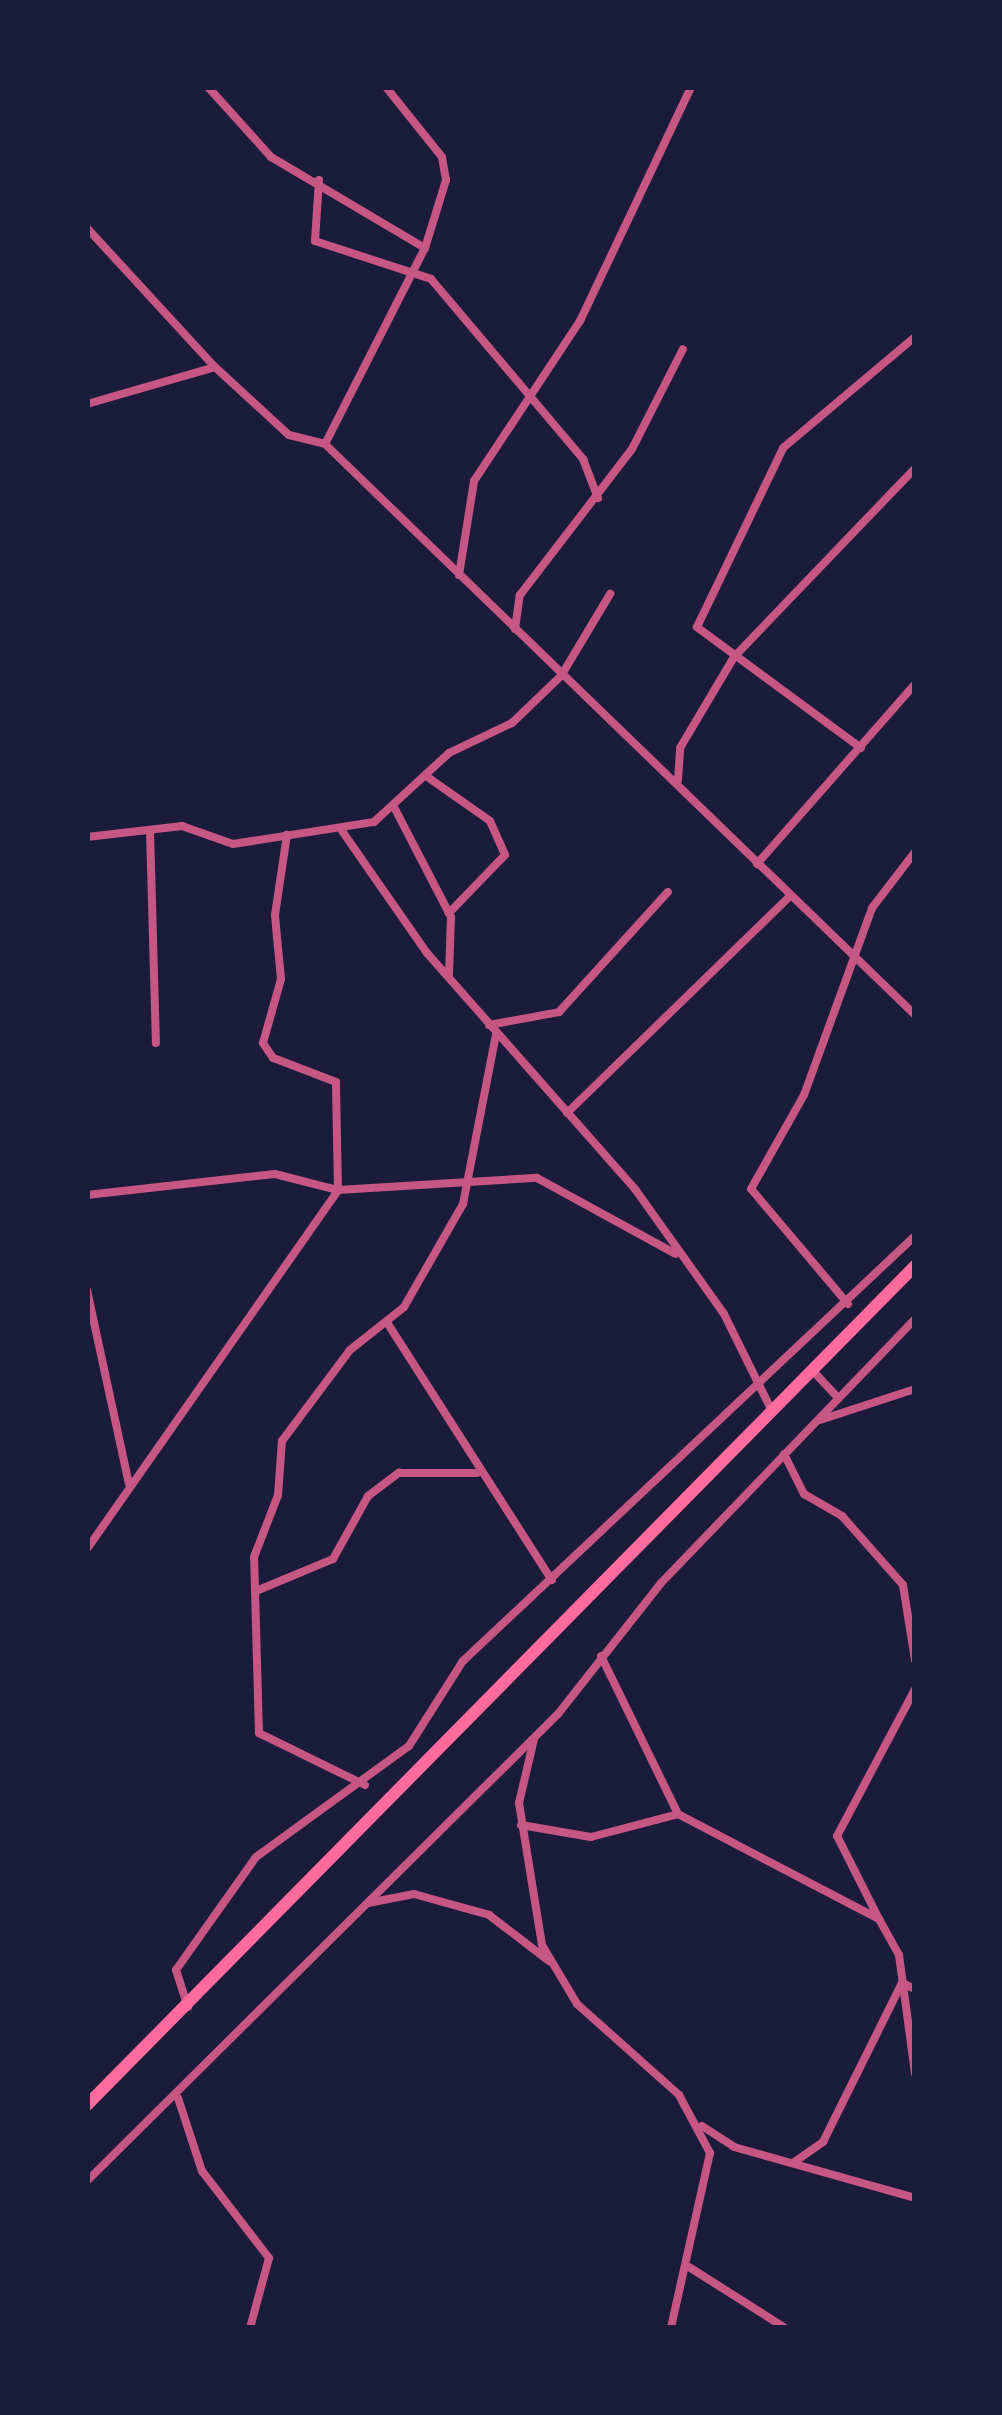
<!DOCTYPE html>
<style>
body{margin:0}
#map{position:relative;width:1002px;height:2415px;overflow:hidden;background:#1b1b3a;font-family:"PT Sans",sans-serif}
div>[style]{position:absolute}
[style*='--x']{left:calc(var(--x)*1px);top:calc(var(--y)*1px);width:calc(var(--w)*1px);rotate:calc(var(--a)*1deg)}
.minor>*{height:8px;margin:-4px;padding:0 4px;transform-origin:4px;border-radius:4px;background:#c65784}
.trunk>*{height:12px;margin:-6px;padding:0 6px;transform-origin:6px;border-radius:6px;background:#ff6b9d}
span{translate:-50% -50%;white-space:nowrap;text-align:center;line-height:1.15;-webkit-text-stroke:9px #1b1b3a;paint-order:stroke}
.frame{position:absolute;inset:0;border:90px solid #1b1b3a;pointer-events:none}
</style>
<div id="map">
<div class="minor">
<div style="--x:208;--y:87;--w:94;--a:48"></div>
<div style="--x:271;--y:157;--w:179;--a:30.6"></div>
<div style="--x:319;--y:180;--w:61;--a:93.8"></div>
<div style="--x:315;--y:241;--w:122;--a:18.1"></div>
<div style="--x:431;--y:279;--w:236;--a:49.8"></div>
<div style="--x:583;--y:459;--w:42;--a:69"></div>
<div style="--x:87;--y:228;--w:189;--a:47.4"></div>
<div style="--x:215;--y:367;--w:100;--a:42.6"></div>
<div style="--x:289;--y:435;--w:37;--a:14"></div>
<div style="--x:325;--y:444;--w:821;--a:44.06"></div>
<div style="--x:87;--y:404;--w:133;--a:-16.1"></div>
<div style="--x:325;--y:444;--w:220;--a:-63"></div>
<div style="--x:425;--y:248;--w:71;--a:-72.8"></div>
<div style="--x:446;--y:180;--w:23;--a:-100"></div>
<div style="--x:442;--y:157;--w:90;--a:-128.7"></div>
<div style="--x:459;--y:575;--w:95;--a:-80.9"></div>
<div style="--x:474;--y:481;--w:192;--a:-56.5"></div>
<div style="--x:580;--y:321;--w:259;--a:-64.6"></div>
<div style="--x:515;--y:629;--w:34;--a:-82"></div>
<div style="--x:520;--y:595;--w:184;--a:-52.5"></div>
<div style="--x:632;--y:449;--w:112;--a:-63"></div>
<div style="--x:861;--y:748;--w:204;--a:-143.6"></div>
<div style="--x:697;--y:627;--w:199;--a:-64.3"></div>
<div style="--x:783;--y:448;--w:172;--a:-40.1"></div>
<div style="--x:426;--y:776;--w:78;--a:35.1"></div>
<div style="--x:490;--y:821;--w:37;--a:66"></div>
<div style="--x:505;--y:855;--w:81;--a:134"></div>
<div style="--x:678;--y:780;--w:32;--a:-86"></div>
<div style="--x:680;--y:748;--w:106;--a:-59.3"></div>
<div style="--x:734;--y:657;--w:262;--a:-46.2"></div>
<div style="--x:394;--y:807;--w:124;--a:62.6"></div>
<div style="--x:451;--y:917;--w:58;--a:92"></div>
<div style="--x:340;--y:828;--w:152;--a:55.2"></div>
<div style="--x:427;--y:953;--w:315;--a:48.6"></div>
<div style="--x:635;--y:1189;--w:153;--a:54.5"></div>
<div style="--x:724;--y:1314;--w:108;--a:63.7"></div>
<div style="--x:150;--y:831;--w:212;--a:88.4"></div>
<div style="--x:87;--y:837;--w:96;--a:-6.6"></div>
<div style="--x:182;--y:826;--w:54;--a:19.4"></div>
<div style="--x:233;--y:844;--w:143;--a:-8.9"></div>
<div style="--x:374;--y:822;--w:102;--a:-42.6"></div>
<div style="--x:449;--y:753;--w:70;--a:-25.5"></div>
<div style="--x:512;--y:723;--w:68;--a:-43.8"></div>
<div style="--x:561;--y:676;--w:96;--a:-59.1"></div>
<div style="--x:757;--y:864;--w:240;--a:-48.7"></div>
<div style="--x:489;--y:1025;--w:71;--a:-10.5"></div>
<div style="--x:559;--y:1012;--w:162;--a:-47.8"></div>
<div style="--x:567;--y:1113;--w:311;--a:-44.2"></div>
<div style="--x:87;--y:1195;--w:189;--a:-6.4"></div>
<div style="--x:275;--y:1174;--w:65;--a:14.3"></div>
<div style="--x:338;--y:1190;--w:199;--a:-3.5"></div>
<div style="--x:537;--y:1178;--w:158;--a:28.7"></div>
<div style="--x:87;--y:1290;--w:198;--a:77.8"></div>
<div style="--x:848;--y:1304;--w:150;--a:-130.1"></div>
<div style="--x:751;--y:1189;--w:108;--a:-60.6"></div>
<div style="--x:804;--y:1095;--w:199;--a:-70"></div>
<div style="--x:872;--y:908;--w:71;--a:-52.5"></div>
<div style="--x:388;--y:1324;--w:304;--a:57.4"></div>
<div style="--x:813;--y:1371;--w:37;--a:47"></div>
<div style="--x:820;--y:1420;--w:100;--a:-18.1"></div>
<div style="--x:784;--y:1454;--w:45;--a:63.4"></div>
<div style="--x:804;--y:1494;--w:44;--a:30.1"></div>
<div style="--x:842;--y:1516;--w:92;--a:48.5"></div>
<div style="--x:903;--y:1585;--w:76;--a:80.9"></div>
<div style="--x:87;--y:1549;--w:438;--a:-55"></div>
<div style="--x:338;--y:1190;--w:108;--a:-91.1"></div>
<div style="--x:336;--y:1082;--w:67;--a:-159.1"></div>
<div style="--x:273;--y:1058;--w:18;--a:-124"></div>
<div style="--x:263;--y:1043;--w:66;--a:-74.3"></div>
<div style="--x:281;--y:979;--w:64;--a:-95.4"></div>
<div style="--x:275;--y:915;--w:81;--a:-81.5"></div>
<div style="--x:256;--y:1591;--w:83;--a:-22.6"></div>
<div style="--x:333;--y:1559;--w:72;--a:-60.9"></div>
<div style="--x:368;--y:1496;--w:39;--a:-37"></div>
<div style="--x:399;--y:1473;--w:78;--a:0"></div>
<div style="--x:601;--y:1656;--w:176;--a:64"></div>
<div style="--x:534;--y:1739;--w:66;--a:103.2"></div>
<div style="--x:519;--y:1803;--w:144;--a:80.8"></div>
<div style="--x:542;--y:1945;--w:69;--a:59.3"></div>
<div style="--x:577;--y:2004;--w:137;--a:41.7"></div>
<div style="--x:679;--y:2095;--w:66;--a:61.9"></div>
<div style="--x:710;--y:2153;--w:179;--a:102.6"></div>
<div style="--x:365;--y:1785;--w:118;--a:-153.9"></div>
<div style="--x:259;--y:1733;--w:176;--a:-91.6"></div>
<div style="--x:254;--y:1557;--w:66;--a:-68.8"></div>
<div style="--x:278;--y:1495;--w:54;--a:-85.8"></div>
<div style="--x:282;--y:1441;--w:114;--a:-53.2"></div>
<div style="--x:350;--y:1350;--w:69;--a:-38.5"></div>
<div style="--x:404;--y:1307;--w:119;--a:-60.2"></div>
<div style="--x:463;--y:1204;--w:172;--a:-79"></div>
<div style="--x:521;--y:1825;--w:71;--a:9.7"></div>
<div style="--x:591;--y:1837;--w:90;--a:-14.8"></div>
<div style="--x:678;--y:1814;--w:227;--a:27.6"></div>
<div style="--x:879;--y:1919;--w:41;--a:60.9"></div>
<div style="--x:899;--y:1955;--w:120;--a:82.3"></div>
<div style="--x:368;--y:1903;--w:47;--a:-11.1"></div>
<div style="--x:414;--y:1894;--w:78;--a:15.6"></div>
<div style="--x:489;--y:1915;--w:76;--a:37.5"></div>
<div style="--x:879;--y:1919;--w:93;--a:-116.8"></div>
<div style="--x:837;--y:1836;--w:166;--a:-62"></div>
<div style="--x:188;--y:2007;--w:39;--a:-108"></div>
<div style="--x:176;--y:1970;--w:138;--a:-54.7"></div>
<div style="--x:256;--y:1857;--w:189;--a:-36"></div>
<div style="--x:409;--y:1746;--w:101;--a:-57.6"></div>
<div style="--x:463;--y:1661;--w:620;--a:-43.24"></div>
<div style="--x:178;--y:2098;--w:77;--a:71.8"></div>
<div style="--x:202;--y:2171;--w:110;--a:52.4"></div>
<div style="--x:269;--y:2258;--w:73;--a:105.2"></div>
<div style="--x:702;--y:2126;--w:38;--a:33"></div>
<div style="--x:734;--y:2147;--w:188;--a:15.7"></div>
<div style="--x:793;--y:2163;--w:37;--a:-35"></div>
<div style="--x:823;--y:2142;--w:178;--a:-63.6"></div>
<div style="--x:902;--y:1983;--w:14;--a:25"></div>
<div style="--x:87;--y:2181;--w:663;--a:-44.76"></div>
<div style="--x:558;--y:1714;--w:167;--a:-51.8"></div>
<div style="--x:661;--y:1583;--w:366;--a:-46.1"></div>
<div style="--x:689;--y:2267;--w:114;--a:32.4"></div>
</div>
<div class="trunk">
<div style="--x:87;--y:2105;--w:1179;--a:-45.38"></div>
</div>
<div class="frame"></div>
</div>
